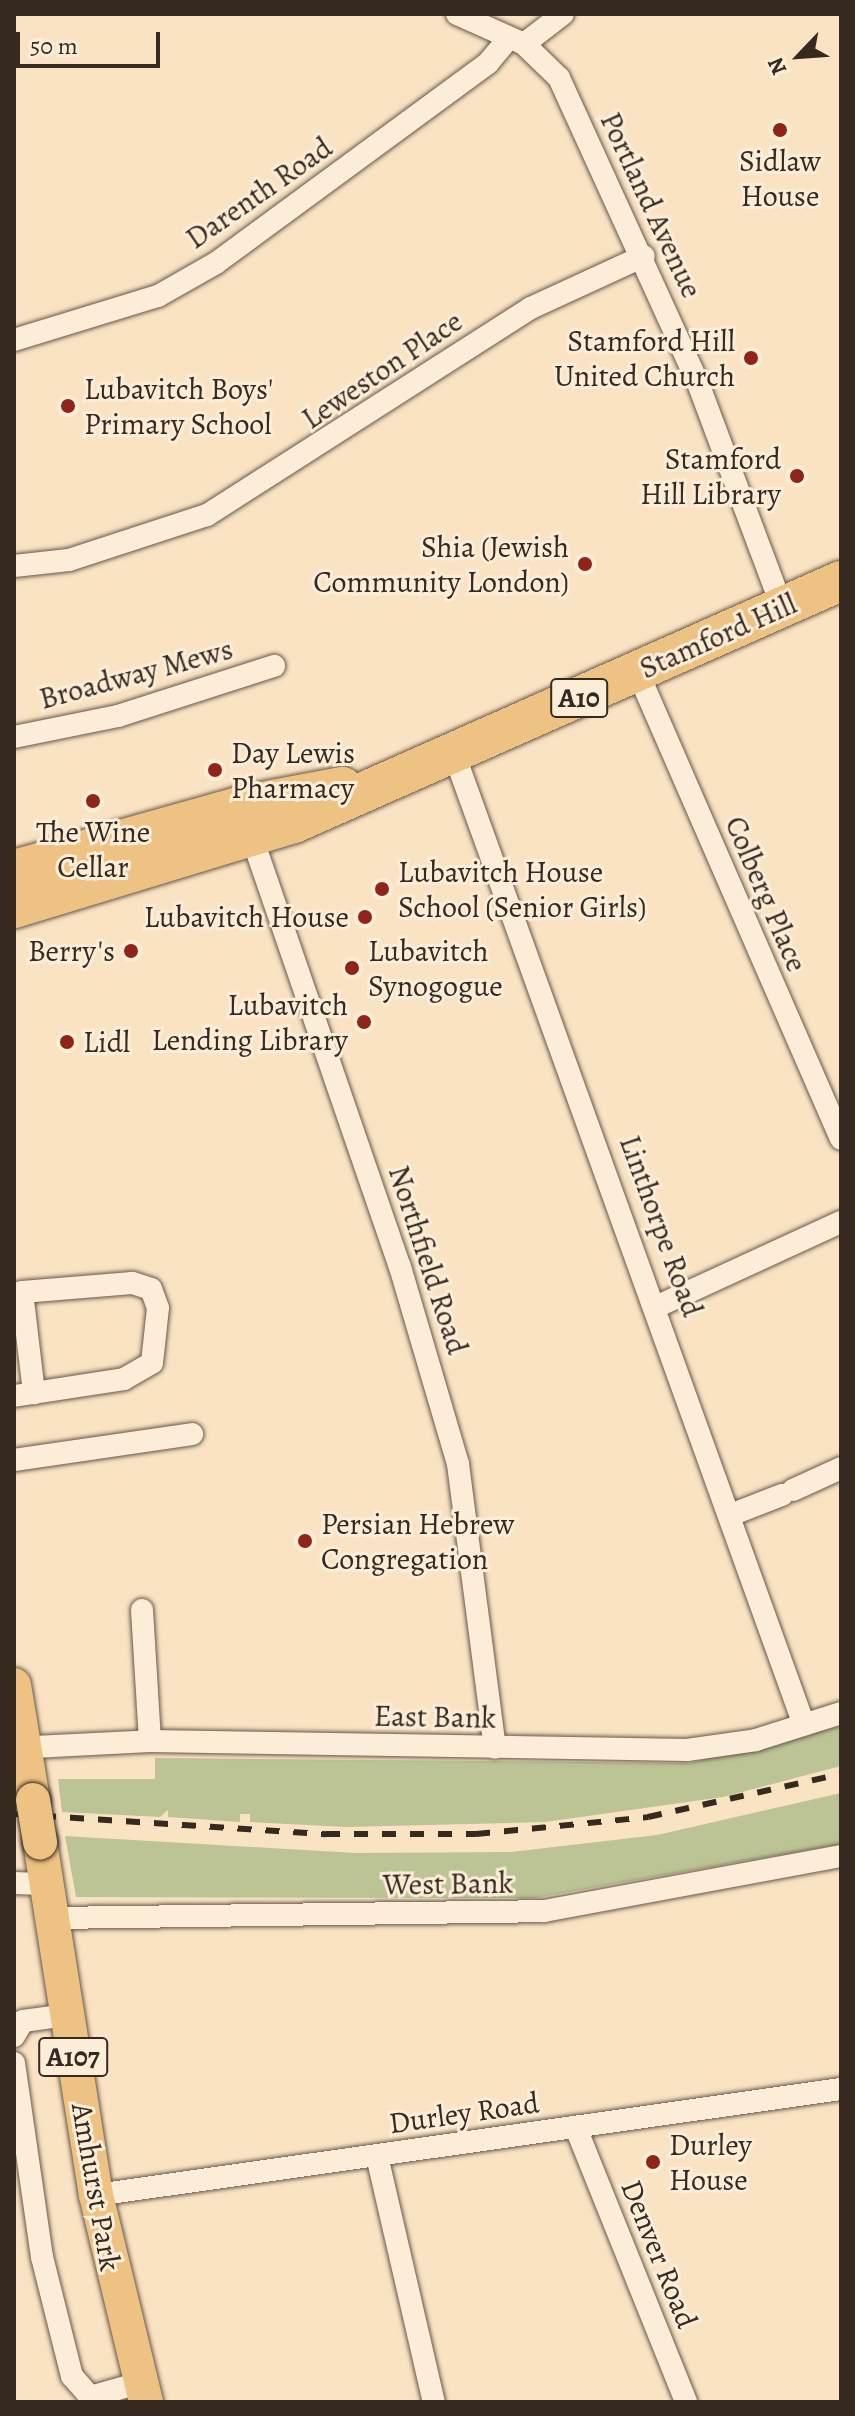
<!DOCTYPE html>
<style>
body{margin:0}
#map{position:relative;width:855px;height:2416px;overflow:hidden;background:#fae3c3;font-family:Alegreya,serif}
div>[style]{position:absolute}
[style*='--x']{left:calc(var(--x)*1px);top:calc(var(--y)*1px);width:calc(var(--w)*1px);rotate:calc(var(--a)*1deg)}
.green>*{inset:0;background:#bcc495}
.roads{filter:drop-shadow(0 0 2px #665849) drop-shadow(0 0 2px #665849)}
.street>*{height:22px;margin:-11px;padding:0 11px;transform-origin:11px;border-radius:11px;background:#fcedd8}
.primary>*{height:34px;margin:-17px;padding:0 17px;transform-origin:17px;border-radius:17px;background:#edc282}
.highway>*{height:40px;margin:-20px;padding:0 20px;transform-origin:20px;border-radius:20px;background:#edc282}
.rail>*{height:6px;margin-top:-3px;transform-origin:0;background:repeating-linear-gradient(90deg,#352920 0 14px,transparent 0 28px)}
.bridges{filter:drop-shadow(0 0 2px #352920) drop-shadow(0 0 2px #352920)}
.primary-bridge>*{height:34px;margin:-17px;padding:0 17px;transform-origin:17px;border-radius:17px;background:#edc282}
.dots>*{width:22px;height:22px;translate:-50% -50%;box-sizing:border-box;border:4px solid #fcedd8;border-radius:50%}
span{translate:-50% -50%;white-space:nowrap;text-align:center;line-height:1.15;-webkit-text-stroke:6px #fcedd8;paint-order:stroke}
.shield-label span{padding:2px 6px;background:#fcedd8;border:2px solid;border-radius:6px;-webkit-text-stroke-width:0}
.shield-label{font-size:28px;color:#352920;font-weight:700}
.poi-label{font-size:30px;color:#352920}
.right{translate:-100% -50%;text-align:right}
.left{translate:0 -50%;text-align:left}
.street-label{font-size:30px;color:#352920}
.frame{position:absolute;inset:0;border:16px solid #352920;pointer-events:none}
.north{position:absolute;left:759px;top:16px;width:80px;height:80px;-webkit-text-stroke:6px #fcedd8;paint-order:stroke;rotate:245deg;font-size:22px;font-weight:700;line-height:32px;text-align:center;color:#352920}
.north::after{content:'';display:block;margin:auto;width:28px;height:36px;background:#352920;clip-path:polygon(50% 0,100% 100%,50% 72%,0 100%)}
.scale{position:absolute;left:16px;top:32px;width:144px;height:36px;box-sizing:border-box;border:4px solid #352920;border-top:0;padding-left:10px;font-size:24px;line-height:28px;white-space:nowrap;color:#352920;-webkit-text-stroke:6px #fcedd8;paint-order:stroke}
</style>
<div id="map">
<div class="green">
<div style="clip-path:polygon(841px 1726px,841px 1766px,723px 1797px,545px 1822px,346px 1827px,250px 1822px,250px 1814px,240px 1814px,240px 1822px,168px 1817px,168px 1810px,160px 1817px,62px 1812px,58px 1779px,155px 1779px,155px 1758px,690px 1763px)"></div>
<div style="clip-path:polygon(841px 1793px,841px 1844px,535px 1898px,76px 1897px,65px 1836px,356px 1853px,511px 1852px,657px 1835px)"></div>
</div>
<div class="roads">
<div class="street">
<div style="--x:457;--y:14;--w:73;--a:24.1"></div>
<div style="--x:524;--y:44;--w:49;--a:44.2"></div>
<div style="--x:559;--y:78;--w:330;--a:65.5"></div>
<div style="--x:696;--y:378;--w:245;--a:69.4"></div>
<div style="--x:524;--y:44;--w:49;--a:-37.6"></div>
<div style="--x:14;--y:340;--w:151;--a:-17"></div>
<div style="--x:158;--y:296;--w:67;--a:-29.6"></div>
<div style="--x:216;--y:263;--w:338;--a:-36.3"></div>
<div style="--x:488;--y:63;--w:31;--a:-50"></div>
<div style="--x:14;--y:566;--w:55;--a:-6.2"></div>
<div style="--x:69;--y:560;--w:145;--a:-18.1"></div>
<div style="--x:207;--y:515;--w:384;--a:-32.6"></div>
<div style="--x:531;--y:308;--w:124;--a:-24.7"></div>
<div style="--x:638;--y:673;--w:508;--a:66.46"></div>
<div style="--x:14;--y:737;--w:106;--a:-11.4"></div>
<div style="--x:118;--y:716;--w:164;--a:-17.8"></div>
<div style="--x:453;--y:751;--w:1035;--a:70.18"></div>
<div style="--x:248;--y:826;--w:466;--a:71"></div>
<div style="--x:400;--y:1267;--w:205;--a:73.6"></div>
<div style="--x:458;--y:1464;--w:286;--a:82.6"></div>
<div style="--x:658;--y:1306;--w:201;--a:-24.7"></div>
<div style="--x:14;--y:1396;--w:111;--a:-8.8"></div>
<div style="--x:124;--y:1379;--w:32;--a:-30"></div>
<div style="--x:152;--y:1363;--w:55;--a:-83.8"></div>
<div style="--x:158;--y:1308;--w:20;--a:-110"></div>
<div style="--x:151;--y:1289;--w:20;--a:-162"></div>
<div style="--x:132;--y:1283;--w:110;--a:175.3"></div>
<div style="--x:22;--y:1292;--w:102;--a:83.2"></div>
<div style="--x:14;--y:1460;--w:180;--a:-8.3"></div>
<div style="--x:793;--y:1490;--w:53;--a:-24.6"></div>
<div style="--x:733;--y:1514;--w:53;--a:-21.2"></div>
<div style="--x:142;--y:1610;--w:131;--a:86.5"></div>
<div style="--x:14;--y:1748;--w:136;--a:-2.9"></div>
<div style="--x:150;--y:1741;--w:537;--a:0.96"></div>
<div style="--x:687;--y:1750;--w:70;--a:-8.2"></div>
<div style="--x:756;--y:1740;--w:89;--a:-17.6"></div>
<div style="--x:14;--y:1883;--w:33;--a:2"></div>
<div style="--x:53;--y:1918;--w:491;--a:-0.8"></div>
<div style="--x:544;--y:1911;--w:302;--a:-10.5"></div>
<div style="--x:14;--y:2036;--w:17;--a:-59"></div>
<div style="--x:23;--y:2021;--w:43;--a:-7.9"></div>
<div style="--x:14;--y:2063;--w:196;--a:81.8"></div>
<div style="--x:42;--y:2257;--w:123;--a:75.9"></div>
<div style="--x:72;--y:2376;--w:28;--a:49"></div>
<div style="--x:90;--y:2397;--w:51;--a:-15.9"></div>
<div style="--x:576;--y:2128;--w:295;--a:68.1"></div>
<div style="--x:377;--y:2156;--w:253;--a:77"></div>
<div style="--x:96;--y:2195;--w:753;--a:-8.1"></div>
</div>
<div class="primary">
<div style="--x:14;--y:1685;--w:117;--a:80.6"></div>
<div style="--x:40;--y:1842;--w:357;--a:81"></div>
<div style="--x:96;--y:2195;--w:213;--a:76.4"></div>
</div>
<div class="highway">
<div style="--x:14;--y:870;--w:236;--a:-15.7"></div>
<div style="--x:241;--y:806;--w:103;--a:-10.7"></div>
<div style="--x:14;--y:908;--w:293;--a:-16.9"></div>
<div style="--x:294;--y:823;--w:598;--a:-23.87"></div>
</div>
</div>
<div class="rail">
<div style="--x:14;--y:1814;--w:313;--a:3.7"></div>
<div style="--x:326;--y:1834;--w:150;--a:0"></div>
<div style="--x:476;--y:1834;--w:173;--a:-5.6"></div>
<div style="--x:648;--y:1817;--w:198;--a:-12.6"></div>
</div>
<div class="bridges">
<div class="primary-bridge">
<div style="--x:33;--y:1800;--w:43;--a:80.5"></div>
</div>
</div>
<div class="dots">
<div style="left:780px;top:130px;background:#8f2418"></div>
<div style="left:751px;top:358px;background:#8f2418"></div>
<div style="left:68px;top:406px;background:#8f2418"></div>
<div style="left:797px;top:476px;background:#8f2418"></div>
<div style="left:585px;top:564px;background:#8f2418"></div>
<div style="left:215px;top:770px;background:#8f2418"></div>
<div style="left:93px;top:801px;background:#8f2418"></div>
<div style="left:382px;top:889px;background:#8f2418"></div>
<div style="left:365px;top:917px;background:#8f2418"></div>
<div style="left:131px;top:951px;background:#8f2418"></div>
<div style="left:352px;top:968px;background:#8f2418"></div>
<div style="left:364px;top:1022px;background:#8f2418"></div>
<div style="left:67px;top:1042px;background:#8f2418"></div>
<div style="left:305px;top:1541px;background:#8f2418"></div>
<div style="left:653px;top:2162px;background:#8f2418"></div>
</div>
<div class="shield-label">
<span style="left:579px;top:698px">A10</span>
<span style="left:73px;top:2057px">A107</span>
</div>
<div class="poi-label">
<span style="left:780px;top:178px">Sidlaw<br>House</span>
<span class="right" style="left:735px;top:358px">Stamford Hill<br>United Church</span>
<span class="left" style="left:84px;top:406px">Lubavitch Boys'<br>Primary School</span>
<span class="right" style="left:781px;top:476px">Stamford<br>Hill Library</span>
<span class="right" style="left:569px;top:564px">Shia (Jewish<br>Community London)</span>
<span class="left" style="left:231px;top:770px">Day Lewis<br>Pharmacy</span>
<span style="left:93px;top:849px">The Wine<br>Cellar</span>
<span class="left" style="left:398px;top:889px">Lubavitch House<br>School (Senior Girls)</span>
<span class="right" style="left:349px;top:917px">Lubavitch House</span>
<span class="right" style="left:115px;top:951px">Berry's</span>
<span class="left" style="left:368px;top:968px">Lubavitch<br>Synogogue</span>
<span class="right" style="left:348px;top:1022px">Lubavitch<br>Lending Library</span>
<span class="left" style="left:83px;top:1042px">Lidl</span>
<span class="left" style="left:321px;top:1541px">Persian Hebrew<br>Congregation</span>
<span class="left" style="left:669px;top:2162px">Durley<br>House</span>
</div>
<div class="street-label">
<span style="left:259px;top:193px;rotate:-35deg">Darenth Road</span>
<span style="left:651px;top:205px;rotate:65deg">Portland Avenue</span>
<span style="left:382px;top:370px;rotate:-34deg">Leweston Place</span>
<span style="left:718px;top:636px;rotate:-24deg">Stamford Hill</span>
<span style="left:136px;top:674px;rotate:-15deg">Broadway Mews</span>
<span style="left:766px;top:894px;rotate:67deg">Colberg Place</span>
<span style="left:661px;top:1226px;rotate:70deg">Linthorpe Road</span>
<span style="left:428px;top:1260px;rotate:72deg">Northfield Road</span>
<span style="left:435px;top:1717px;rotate:1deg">East Bank</span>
<span style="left:448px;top:1884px;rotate:-1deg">West Bank</span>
<span style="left:464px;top:2113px;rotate:-8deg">Durley Road</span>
<span style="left:96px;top:2187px;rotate:80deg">Amhurst Park</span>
<span style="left:659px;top:2254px;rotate:68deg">Denver Road</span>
</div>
<div class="frame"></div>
<div class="north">N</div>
<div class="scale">50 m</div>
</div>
